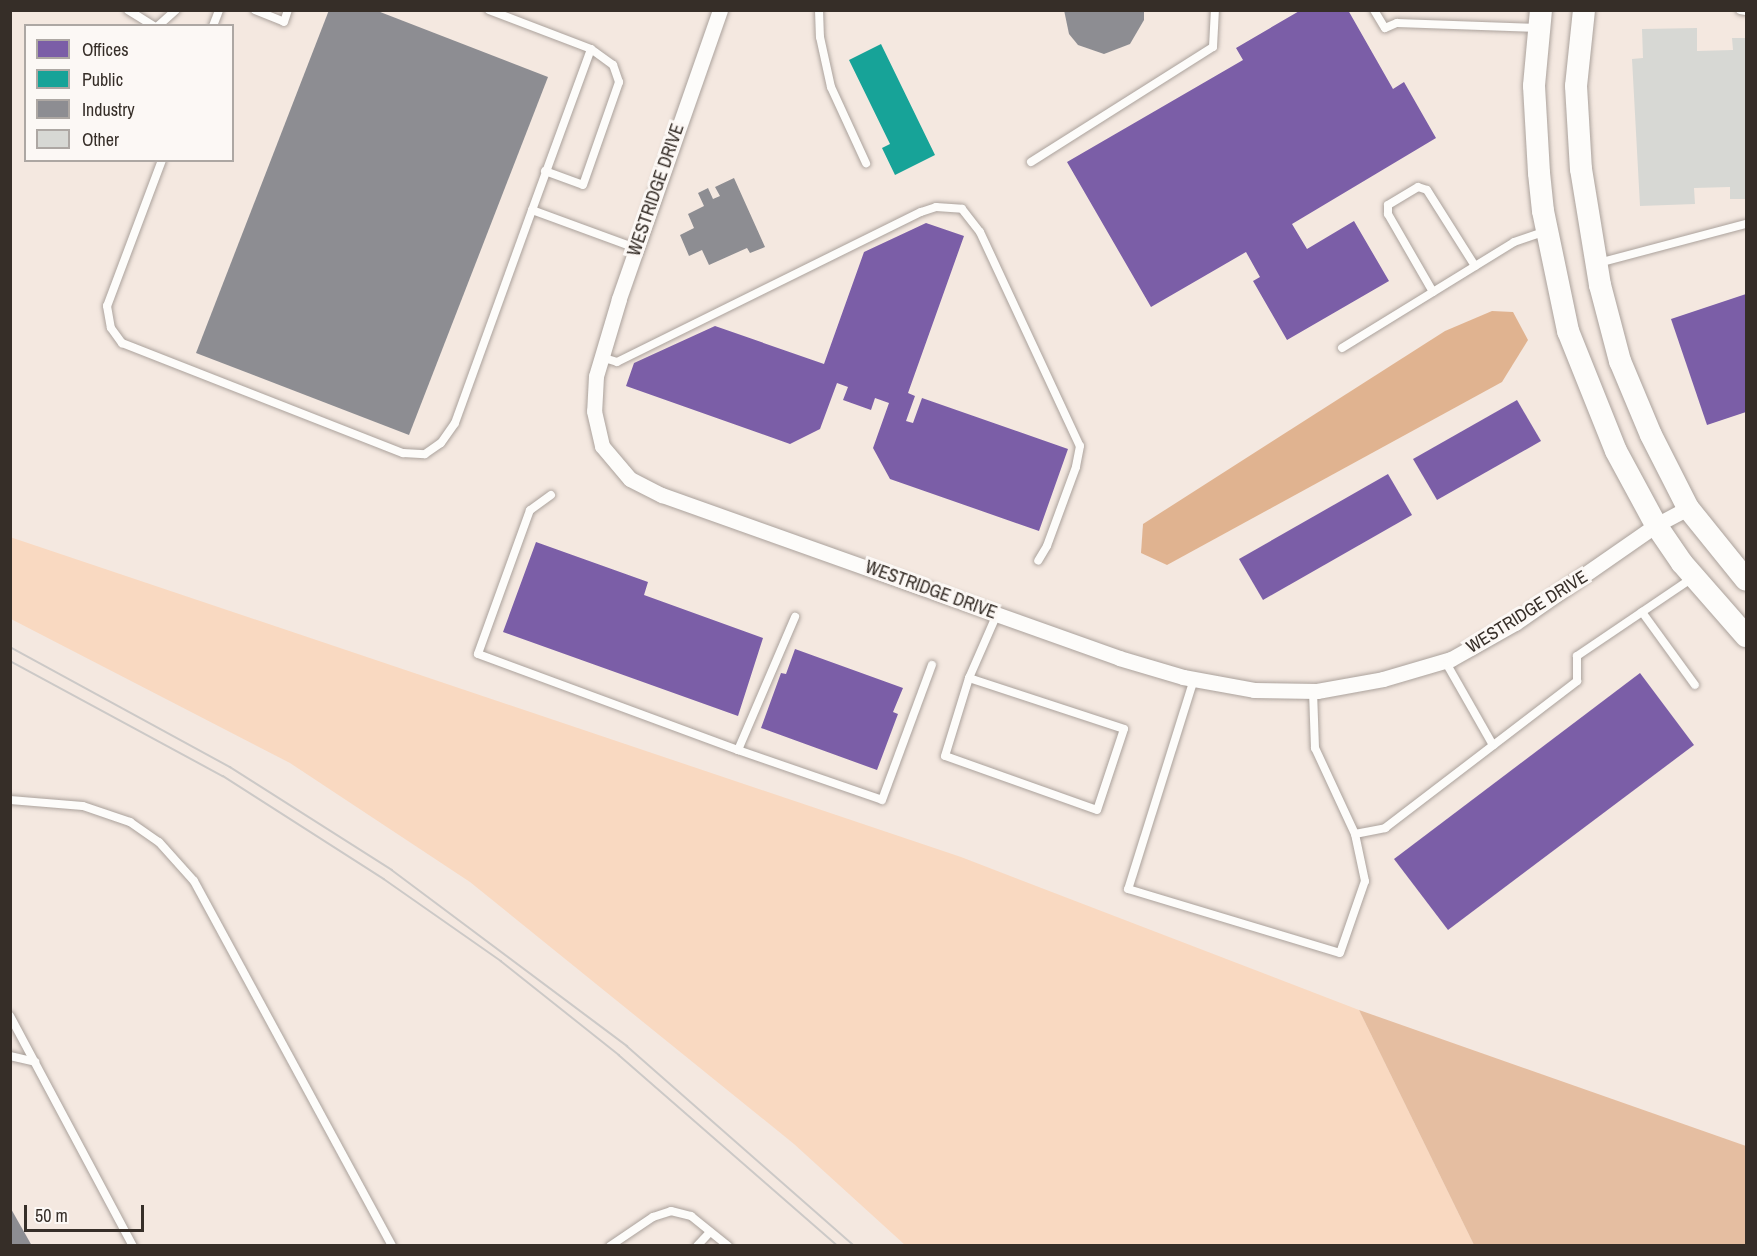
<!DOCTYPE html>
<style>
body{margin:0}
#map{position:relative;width:1757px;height:1256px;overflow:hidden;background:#f4e8e0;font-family:"Archivo Narrow",sans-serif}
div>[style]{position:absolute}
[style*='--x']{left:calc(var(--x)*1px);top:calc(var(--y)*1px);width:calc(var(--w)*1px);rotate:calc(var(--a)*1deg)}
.green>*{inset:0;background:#f9d9c1}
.forest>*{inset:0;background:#e5bea1}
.water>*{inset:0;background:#e0b390}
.offices>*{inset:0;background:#7b5ea7}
.public>*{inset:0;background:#17a398}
.industry>*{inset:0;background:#8d8d92}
.building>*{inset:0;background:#d7d8d4}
.roads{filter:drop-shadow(0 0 2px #aba29c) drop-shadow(0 0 2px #aba29c)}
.service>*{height:8px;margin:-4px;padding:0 4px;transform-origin:4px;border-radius:4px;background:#fdfcfa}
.minor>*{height:15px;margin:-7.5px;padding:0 7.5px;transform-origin:7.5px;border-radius:7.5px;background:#fdfcfa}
.secondary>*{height:22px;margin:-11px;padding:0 11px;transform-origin:11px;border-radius:11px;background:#fdfcfa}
.tram>*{height:1.5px;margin:-0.75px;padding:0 0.75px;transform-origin:0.75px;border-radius:0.75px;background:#ccc9c7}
span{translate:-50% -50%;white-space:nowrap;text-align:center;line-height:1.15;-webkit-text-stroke:6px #fcf8f5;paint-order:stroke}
.street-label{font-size:18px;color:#362e28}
.frame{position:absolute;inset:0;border:12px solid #362e28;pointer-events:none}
.legend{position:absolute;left:24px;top:24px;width:210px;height:138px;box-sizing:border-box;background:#fcf8f5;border:2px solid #ada7a3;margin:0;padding:8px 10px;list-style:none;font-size:18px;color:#362e28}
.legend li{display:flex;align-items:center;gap:12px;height:30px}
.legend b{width:30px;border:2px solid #ada7a3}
.scale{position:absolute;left:24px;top:1205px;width:120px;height:27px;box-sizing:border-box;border:3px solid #362e28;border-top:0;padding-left:8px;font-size:18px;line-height:21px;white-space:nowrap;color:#362e28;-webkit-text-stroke:4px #fcf8f5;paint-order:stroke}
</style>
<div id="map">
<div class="green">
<div style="clip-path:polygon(10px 537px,961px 857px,1359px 1010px,1474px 1245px,905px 1245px,794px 1144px,470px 882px,290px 763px,11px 619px)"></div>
</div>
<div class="forest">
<div style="clip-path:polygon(1359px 1010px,1746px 1146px,1746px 1245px,1474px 1245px)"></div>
</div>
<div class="water">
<div style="clip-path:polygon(1492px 311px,1513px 312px,1528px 340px,1502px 382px,1167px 565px,1141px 553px,1143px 524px,1445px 331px)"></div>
</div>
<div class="offices">
<div style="clip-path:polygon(1301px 10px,1348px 10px,1393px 89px,1404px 82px,1436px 138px,1292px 224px,1307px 249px,1354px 221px,1389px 281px,1287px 340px,1253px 281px,1260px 277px,1246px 252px,1151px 307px,1067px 162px,1243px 60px,1236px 48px)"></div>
<div style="clip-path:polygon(926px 223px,964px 236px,908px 393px,915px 396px,906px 421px,913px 423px,922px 398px,1068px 449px,1039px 531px,890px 479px,873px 448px,889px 403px,875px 398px,871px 410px,843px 400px,848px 387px,837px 383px,820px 429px,790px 444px,626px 386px,634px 363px,715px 326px,824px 364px,864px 252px)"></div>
<div style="clip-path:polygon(1746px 294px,1746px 412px,1707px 425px,1671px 319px)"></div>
<div style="clip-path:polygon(1517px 400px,1541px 441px,1437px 500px,1413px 459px)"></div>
<div style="clip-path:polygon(1388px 474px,1412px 515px,1263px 600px,1239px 559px)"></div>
<div style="clip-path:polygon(536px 542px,648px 582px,644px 595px,763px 638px,738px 716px,503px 632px)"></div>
<div style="clip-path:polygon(795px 649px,903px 688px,893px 712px,898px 714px,877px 770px,761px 728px,781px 673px,786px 674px)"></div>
<div style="clip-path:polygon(1640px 673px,1694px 745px,1448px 930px,1394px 859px)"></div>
</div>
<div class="public">
<div style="clip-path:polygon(881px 44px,935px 155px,895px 175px,882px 148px,890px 144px,849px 60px)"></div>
</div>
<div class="industry">
<div style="clip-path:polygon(329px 10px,375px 10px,548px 77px,409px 435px,196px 353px)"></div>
<div style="clip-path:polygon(1064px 10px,1144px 10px,1144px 20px,1130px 44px,1104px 54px,1078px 45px,1069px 34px)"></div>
<div style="clip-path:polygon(734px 178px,765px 247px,750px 253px,747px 248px,709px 265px,702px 250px,689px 256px,680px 235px,694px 228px,688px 214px,704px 206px,698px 193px,708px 188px,713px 199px,720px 196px,715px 187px)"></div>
<div style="clip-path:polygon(10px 1207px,32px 1246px,10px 1246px)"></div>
</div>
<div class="building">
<div style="clip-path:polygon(1697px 28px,1697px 51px,1733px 50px,1732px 38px,1746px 38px,1746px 199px,1730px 199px,1730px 187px,1694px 188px,1695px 204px,1640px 206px,1632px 59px,1643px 58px,1642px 29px)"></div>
</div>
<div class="roads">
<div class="service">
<div style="--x:128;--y:10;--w:31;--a:32"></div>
<div style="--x:255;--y:10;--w:31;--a:22"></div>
<div style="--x:284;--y:22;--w:13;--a:-72"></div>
<div style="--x:489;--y:10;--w:109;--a:20.9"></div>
<div style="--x:591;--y:49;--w:171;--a:110.1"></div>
<div style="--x:819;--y:10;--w:27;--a:88"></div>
<div style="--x:820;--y:37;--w:51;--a:77.6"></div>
<div style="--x:831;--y:87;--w:84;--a:65.3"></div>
<div style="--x:1374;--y:10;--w:21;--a:59"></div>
<div style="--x:1385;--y:28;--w:13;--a:-23"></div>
<div style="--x:1397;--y:23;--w:141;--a:2"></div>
<div style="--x:1740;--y:10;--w:6;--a:9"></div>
<div style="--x:158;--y:26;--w:24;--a:-42"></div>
<div style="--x:213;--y:26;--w:17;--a:-69"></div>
<div style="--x:162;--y:160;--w:156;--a:110.6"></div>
<div style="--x:107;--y:306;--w:22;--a:80"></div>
<div style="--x:111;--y:328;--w:19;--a:54"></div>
<div style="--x:122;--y:343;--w:302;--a:21.4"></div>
<div style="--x:403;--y:453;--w:22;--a:3"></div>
<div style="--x:425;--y:454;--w:19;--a:-35"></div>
<div style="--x:441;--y:443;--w:24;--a:-55"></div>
<div style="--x:455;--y:423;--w:226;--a:-70.1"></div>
<div style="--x:532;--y:210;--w:111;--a:20.1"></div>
<div style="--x:1031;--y:162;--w:215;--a:-32.3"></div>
<div style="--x:1213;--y:47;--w:37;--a:-87"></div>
<div style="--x:545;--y:171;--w:40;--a:20.2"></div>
<div style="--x:583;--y:185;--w:109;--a:-70.7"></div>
<div style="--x:619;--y:82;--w:18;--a:-109"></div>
<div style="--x:613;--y:65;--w:27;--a:-144"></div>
<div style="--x:1598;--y:263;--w:153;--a:-14.8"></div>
<div style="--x:1433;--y:292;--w:90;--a:-120"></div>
<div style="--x:1388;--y:214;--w:9;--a:-90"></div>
<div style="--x:1388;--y:205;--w:35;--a:-31"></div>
<div style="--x:1418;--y:187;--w:9;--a:18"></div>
<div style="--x:1427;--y:190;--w:90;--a:57.7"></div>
<div style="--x:1342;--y:348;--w:202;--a:-31.6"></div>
<div style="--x:1514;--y:242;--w:34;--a:-19"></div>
<div style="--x:601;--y:357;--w:17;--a:17"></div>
<div style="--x:617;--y:362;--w:339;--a:-26.3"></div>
<div style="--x:921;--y:212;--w:16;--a:-18"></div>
<div style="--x:936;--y:207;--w:26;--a:4"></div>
<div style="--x:962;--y:209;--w:29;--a:52"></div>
<div style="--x:980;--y:232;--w:236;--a:65"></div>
<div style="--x:1080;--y:446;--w:21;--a:101"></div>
<div style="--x:1076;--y:467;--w:84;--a:110.2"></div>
<div style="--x:1047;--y:546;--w:17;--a:121"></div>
<div style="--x:551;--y:495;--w:26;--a:144"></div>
<div style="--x:530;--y:510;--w:153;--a:109.9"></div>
<div style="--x:478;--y:654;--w:277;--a:20.3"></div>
<div style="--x:738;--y:750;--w:145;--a:-66.8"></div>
<div style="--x:1642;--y:612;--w:90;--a:54"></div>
<div style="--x:1445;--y:661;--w:97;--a:60.3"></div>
<div style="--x:969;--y:678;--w:163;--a:18.2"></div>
<div style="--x:1124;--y:729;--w:85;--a:108.4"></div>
<div style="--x:1097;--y:810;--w:161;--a:-160.4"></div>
<div style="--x:945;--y:756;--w:82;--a:-72.9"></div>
<div style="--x:969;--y:678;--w:70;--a:-66.4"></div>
<div style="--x:1194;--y:679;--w:220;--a:107.4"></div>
<div style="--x:1128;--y:889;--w:221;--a:16.8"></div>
<div style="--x:1340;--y:953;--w:76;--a:-70.9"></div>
<div style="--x:1365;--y:881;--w:48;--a:-102"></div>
<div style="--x:1355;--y:834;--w:95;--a:-114.9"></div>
<div style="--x:1315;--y:748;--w:58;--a:-92"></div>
<div style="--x:738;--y:750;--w:152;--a:19.1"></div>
<div style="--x:882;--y:800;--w:144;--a:-69.7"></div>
<div style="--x:10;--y:800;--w:73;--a:4.7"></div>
<div style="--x:83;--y:806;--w:50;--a:18.8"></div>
<div style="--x:130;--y:822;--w:35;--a:35"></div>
<div style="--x:159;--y:842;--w:52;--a:48.1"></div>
<div style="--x:194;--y:881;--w:415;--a:61.5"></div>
<div style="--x:1355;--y:834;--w:31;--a:-11"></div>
<div style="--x:1385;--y:828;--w:242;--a:-37.4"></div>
<div style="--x:1577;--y:681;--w:25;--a:-90"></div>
<div style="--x:1577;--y:656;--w:139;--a:-34.1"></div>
<div style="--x:10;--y:1016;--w:261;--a:61.9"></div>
<div style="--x:10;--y:1056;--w:26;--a:13"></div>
<div style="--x:610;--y:1246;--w:52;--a:-34"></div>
<div style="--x:653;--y:1217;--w:19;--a:-18"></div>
<div style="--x:671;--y:1211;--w:21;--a:14"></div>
<div style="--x:691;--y:1216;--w:48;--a:39"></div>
<div style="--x:697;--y:1246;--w:19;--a:-47"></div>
</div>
<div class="minor">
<div style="--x:720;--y:10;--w:306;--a:109.3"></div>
<div style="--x:619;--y:299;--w:80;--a:106.6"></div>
<div style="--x:596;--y:376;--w:35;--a:93"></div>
<div style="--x:594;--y:411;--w:36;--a:77"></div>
<div style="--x:602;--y:446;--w:43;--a:49.7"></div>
<div style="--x:630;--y:479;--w:36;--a:27"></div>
<div style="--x:662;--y:495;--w:485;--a:19.6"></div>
<div style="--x:1119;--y:658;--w:67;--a:16.5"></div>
<div style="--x:1183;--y:677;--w:72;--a:10.4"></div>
<div style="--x:1254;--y:690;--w:63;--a:0.9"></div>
<div style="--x:1317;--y:691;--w:67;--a:-10.3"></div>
<div style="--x:1383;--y:679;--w:71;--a:-16.4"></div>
<div style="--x:1451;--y:659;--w:73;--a:-29.4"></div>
<div style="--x:1515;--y:623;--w:172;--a:-34.8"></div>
<div style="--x:1656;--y:525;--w:36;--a:-28"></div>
</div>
<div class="secondary">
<div style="--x:1541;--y:10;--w:76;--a:95.3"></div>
<div style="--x:1534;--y:86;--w:87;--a:86.7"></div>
<div style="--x:1539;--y:173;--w:38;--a:84"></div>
<div style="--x:1543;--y:211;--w:123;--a:78.2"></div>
<div style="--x:1568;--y:331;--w:129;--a:68.2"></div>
<div style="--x:1616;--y:451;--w:84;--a:61.6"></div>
<div style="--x:1656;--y:525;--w:46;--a:55.6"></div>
<div style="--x:1682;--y:563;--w:97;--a:48.8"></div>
<div style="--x:1584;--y:10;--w:76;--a:96"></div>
<div style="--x:1576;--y:86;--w:83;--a:86.6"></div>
<div style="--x:1581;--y:169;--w:118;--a:80.7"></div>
<div style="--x:1600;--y:285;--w:79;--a:75.3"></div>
<div style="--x:1620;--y:361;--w:80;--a:67.3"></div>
<div style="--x:1651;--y:435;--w:82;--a:63.1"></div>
<div style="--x:1688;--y:508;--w:92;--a:51.1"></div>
</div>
</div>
<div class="tram">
<div style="--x:10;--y:647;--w:251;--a:28.6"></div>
<div style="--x:230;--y:767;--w:192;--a:32.4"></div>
<div style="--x:392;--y:870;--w:294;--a:36.8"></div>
<div style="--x:627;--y:1046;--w:303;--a:41.3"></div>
<div style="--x:10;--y:661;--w:242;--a:28.4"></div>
<div style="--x:223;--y:776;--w:191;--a:32.6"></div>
<div style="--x:384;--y:879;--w:143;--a:35"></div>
<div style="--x:501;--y:961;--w:151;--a:38.5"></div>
<div style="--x:619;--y:1055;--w:291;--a:41.1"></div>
</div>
<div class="street-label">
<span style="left:656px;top:190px;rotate:-71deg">WESTRIDGE DRIVE</span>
<span style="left:931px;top:590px;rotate:20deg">WESTRIDGE DRIVE</span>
<span style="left:1527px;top:612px;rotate:-32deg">WESTRIDGE DRIVE</span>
</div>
<div class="frame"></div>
<ul class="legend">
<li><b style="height:16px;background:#7b5ea7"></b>Offices</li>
<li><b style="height:16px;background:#17a398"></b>Public</li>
<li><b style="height:16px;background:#8d8d92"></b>Industry</li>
<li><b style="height:16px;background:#d7d8d4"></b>Other</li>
</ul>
<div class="scale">50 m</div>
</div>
